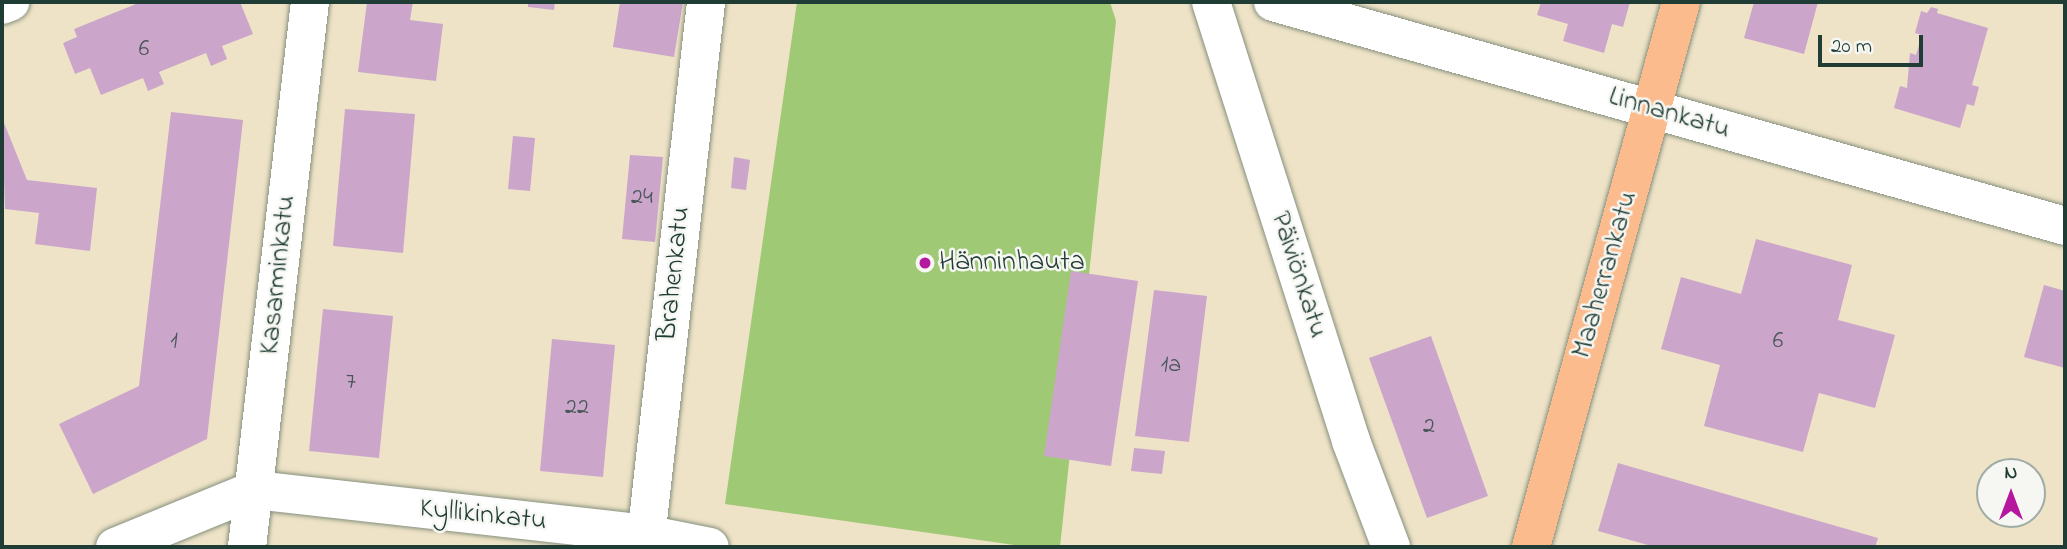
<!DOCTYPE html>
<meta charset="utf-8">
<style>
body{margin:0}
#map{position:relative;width:2067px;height:549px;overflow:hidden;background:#eee3c7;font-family:"Indie Flower",sans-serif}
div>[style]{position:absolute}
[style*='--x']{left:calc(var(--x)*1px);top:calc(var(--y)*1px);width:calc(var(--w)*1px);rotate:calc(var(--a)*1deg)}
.green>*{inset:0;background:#9fc975}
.building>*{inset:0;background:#cba6ca}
.roads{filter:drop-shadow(0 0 2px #86907e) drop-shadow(0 0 2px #86907e)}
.minor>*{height:38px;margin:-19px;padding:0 19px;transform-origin:19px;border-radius:19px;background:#fff}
.major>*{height:38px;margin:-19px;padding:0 19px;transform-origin:19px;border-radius:19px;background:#fbbb8d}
.dots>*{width:19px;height:19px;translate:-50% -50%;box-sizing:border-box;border:4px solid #f6f6f2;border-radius:50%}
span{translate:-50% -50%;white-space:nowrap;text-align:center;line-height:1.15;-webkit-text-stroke:5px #f6f6f2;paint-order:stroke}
.number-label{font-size:24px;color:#4a575a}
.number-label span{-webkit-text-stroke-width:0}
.street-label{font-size:28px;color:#1f3d34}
.poi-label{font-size:28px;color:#1f3d34}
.left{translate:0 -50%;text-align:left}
.frame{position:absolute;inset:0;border:4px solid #1f3d34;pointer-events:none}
.north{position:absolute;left:1976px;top:458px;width:70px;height:70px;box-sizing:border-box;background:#f6f6f2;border:2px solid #a0aca6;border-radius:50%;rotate:0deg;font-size:19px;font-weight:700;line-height:28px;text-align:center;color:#1f3d34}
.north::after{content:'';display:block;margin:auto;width:24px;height:32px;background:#b5179e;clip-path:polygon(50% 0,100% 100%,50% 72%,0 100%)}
.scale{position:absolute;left:1818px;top:35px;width:105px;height:32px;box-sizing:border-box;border:4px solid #1f3d34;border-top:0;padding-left:9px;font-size:21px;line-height:24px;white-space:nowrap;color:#1f3d34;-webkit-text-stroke:5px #f6f6f2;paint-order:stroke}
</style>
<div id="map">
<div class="green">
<div style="clip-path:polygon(797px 2px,1110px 2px,1116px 21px,1060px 547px,1028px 547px,725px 504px)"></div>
</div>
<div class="building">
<div style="clip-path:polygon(141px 2px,240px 2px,253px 34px,222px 46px,227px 59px,211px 66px,206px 53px,159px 72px,164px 84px,148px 91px,143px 78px,101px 95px,90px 68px,75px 74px,63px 43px,77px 37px,74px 29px)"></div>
<div style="clip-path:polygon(367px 2px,413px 2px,410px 20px,443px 24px,436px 81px,358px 72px)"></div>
<div style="clip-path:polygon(528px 2px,555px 2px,554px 10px,528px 7px)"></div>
<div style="clip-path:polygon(620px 2px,683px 2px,674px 57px,613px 47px)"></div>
<div style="clip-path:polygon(1541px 2px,1630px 2px,1623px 27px,1612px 24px,1604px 53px,1563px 41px,1568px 24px,1537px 15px)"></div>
<div style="clip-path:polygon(1754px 2px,1818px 2px,1804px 54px,1744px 38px)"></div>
<div style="clip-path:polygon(1931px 7px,1938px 9px,1937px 13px,1988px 28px,1972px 85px,1979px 87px,1974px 106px,1967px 104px,1960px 128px,1894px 108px,1900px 86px,1907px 88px,1910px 53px,1916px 55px,1922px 35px,1915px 33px,1921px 11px,1927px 13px)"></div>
<div style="clip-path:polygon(345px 109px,415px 114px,403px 253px,333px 246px)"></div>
<div style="clip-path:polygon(171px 112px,243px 120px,207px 439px,93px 494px,59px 424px,139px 386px)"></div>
<div style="clip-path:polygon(2px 118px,27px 180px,97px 188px,90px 251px,35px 244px,39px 213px,5px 209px)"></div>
<div style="clip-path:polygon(513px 136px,535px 138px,530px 191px,508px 189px)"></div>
<div style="clip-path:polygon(630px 155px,663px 157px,655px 242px,622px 239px)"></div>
<div style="clip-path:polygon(734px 157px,750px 160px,746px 190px,731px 188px)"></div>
<div style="clip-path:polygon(1756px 239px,1852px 265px,1838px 320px,1895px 335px,1875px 408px,1819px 393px,1803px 452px,1704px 426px,1720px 365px,1661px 349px,1681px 277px,1741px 294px)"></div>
<div style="clip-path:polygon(1071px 271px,1138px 281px,1111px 466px,1044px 456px)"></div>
<div style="clip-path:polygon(2044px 285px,2065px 291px,2065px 368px,2024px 357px)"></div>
<div style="clip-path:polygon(1154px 290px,1207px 296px,1189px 442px,1135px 436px)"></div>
<div style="clip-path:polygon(323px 309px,393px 316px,379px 458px,309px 451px)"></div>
<div style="clip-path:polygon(1431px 336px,1488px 496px,1427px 518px,1369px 358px)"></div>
<div style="clip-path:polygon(552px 339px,615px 345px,603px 477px,540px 471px)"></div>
<div style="clip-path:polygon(1134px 448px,1165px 451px,1162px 474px,1131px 471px)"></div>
<div style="clip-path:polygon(1618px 463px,1878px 538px,1875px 547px,1655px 547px,1598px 531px)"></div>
</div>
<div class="roads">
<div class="minor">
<div style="--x:1211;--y:2;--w:461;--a:72.3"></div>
<div style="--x:1351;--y:441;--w:113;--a:69.3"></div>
<div style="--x:1273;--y:2;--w:823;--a:15.79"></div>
<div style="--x:2;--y:5;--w:9;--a:-21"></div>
<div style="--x:115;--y:547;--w:151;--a:-22.2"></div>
<div style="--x:255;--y:490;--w:393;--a:6.4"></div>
<div style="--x:646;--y:534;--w:65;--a:11.5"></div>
<div style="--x:247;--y:547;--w:549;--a:-83.41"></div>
<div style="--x:645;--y:547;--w:548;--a:-83.61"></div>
</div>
<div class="major">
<div style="--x:1531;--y:547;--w:565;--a:-74.61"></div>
</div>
</div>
<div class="dots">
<div style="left:925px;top:263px;background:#b5179e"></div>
</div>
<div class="number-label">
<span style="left:144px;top:50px">6</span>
<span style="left:642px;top:198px">24</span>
<span style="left:174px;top:342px">1</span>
<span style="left:1778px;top:342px">6</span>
<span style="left:1171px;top:366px">1a</span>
<span style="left:351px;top:383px">7</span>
<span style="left:577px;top:408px">22</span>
<span style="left:1429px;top:427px">2</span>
</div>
<div class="street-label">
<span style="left:1669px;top:114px;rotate:16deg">Linnankatu</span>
<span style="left:675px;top:274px;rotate:-84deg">Brahenkatu</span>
<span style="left:279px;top:275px;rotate:-84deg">Kasarminkatu</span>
<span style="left:1298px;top:275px;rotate:72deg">Päiviönkatu</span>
<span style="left:1606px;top:275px;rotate:-74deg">Maaherrankatu</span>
<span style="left:483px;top:516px;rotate:6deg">Kyllikinkatu</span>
</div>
<div class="poi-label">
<span class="left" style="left:939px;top:263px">Hänninhauta</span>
</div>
<div class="frame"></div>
<div class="north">N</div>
<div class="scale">20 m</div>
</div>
